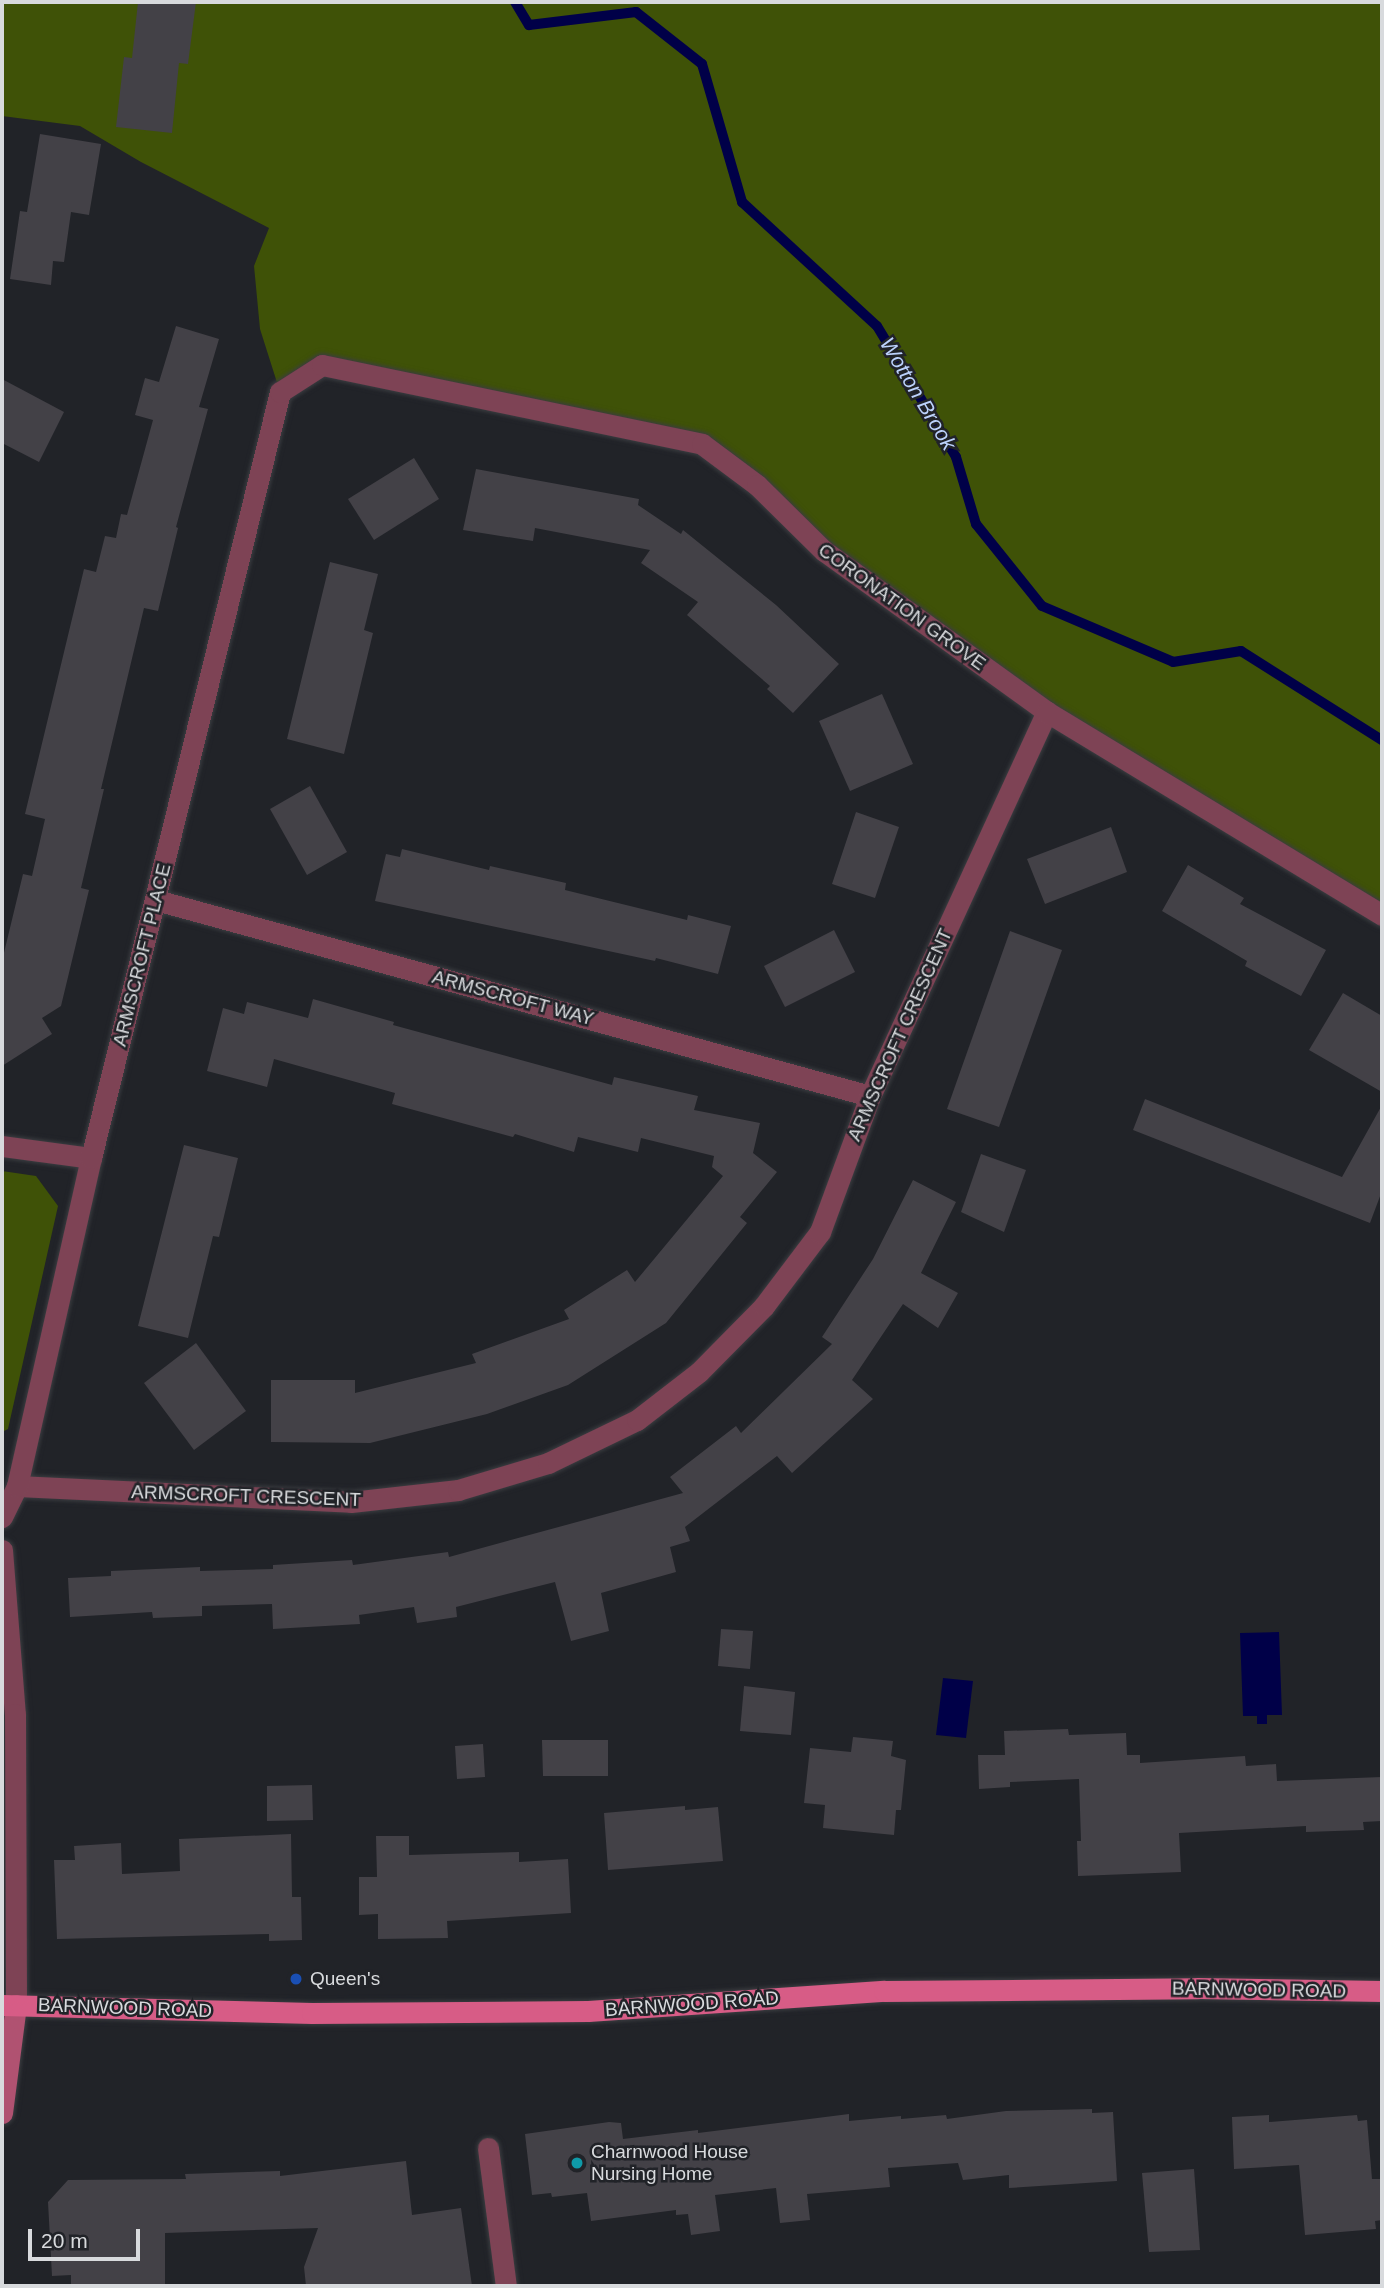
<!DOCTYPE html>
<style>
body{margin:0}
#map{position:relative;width:1384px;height:2288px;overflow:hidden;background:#212328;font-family:Helvetica,sans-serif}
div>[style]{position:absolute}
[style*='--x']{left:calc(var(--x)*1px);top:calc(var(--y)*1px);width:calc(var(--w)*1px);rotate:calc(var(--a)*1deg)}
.green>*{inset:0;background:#3f5207}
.water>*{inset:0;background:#000048}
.stream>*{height:10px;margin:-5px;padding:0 5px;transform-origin:5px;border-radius:5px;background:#000048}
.building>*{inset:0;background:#434147}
.roads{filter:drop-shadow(0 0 2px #3b3d41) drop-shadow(0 0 2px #3b3d41)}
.street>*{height:21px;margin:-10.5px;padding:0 10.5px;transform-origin:10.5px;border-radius:10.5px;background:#7e4355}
.secondary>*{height:21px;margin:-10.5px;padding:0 10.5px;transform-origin:10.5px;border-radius:10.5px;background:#b05271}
.primary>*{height:21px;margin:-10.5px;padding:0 10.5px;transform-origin:10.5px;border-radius:10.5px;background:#d75c86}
.dots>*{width:19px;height:19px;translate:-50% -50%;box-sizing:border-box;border:4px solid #212328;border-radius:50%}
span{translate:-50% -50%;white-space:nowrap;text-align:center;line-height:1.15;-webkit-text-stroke:5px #212328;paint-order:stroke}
.street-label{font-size:19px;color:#d8dadd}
.poi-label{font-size:19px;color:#d8dadd}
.left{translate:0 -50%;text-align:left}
.water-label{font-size:21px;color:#bcd2fc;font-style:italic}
.frame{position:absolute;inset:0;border:4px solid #d8dadd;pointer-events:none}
.scale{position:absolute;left:28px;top:2229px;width:112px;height:32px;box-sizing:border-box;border:4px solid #d8dadd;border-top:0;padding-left:9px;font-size:21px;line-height:24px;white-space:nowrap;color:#d8dadd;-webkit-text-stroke:5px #212328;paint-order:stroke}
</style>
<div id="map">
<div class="green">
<div style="clip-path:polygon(2px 2px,1382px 2px,1382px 915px,1047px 712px,702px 444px,322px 365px,280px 392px,260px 329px,254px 266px,269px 228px,141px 162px,80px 126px,2px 116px)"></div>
<div style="clip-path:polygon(2px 1171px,36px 1176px,58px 1206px,8px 1429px,2px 1432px)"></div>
</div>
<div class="water">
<div style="clip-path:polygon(1279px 1632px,1282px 1715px,1267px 1715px,1267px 1724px,1257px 1724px,1257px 1716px,1243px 1716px,1240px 1633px)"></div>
<div style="clip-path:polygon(943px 1678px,973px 1681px,966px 1738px,936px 1735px)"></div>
</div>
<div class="stream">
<div style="--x:515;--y:2;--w:27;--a:59"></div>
<div style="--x:529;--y:25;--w:108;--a:-6.9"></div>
<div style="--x:636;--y:12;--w:84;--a:38.2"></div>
<div style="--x:702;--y:64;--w:144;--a:73.8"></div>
<div style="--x:742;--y:202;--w:183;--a:42.6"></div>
<div style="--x:877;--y:326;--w:153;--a:58.9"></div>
<div style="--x:956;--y:457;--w:70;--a:73.4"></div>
<div style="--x:976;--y:524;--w:105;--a:51.2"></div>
<div style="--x:1042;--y:606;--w:142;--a:23.1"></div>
<div style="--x:1173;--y:662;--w:69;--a:-9.2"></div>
<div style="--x:1241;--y:651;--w:167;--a:32.3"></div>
</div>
<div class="building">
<div style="clip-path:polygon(138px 2px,196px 2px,188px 64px,179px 63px,172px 133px,116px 127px,124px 57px,132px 58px)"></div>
<div style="clip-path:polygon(40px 134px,101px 144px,89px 215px,71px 212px,64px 262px,53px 261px,51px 285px,10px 279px,20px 211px,27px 212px)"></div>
<div style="clip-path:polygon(176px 326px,219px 339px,199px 407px,208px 409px,176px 527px,178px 528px,158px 611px,144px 608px,101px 789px,104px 789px,81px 888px,89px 890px,61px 1006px,42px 1018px,52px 1034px,2px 1066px,2px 961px,23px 874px,32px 876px,45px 819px,25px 814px,84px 569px,96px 572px,105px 536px,116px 538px,121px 514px,127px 515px,153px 420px,135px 415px,145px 378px,159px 382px)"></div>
<div style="clip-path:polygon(2px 379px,64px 412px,39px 462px,2px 443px)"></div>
<div style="clip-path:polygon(414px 458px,439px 499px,374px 540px,348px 499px)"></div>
<div style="clip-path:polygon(476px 469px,639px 499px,638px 505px,681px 534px,683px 530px,776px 605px,839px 664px,793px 713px,767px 689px,770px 686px,687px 615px,698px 602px,641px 563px,650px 550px,535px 528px,533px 541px,463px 530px)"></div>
<div style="clip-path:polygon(330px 562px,378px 574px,364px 630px,373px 633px,344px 754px,287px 739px)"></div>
<div style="clip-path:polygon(882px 694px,913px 764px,850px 791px,819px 721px)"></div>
<div style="clip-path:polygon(310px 786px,347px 852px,307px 875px,270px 809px)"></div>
<div style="clip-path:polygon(856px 812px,899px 827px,875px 898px,832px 884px)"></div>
<div style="clip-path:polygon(1111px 827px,1127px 872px,1045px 904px,1027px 859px)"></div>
<div style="clip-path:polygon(402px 849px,489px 870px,490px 866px,566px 883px,565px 890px,687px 920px,688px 915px,731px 926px,718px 974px,656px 958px,655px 961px,375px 901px,386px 854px,400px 857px)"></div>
<div style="clip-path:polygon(1188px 865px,1244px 898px,1240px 904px,1326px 950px,1301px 996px,1245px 966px,1247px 961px,1162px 911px)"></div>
<div style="clip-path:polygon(834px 930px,855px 972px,785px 1007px,764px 966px)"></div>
<div style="clip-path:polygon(1010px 931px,1062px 950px,999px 1127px,947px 1109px)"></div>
<div style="clip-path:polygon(1343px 993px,1382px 1016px,1382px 1092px,1309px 1050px)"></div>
<div style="clip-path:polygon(313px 999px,394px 1022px,393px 1025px,612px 1085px,614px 1077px,698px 1096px,694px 1110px,760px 1123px,753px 1153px,777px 1172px,740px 1217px,747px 1223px,666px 1323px,568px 1385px,487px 1414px,370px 1443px,271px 1442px,271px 1380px,355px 1380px,355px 1393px,476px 1363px,472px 1354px,569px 1319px,564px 1310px,627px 1270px,635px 1282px,723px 1176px,712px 1167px,714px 1156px,641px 1138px,638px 1152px,578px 1137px,574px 1152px,515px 1134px,513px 1137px,392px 1104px,395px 1093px,274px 1059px,267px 1087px,207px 1071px,223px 1008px,244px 1014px,247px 1002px,308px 1018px)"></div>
<div style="clip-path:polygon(1145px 1099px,1342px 1177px,1382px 1105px,1382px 1191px,1370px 1223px,1133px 1130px)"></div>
<div style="clip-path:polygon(184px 1145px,238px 1158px,219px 1237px,213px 1236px,188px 1338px,138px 1326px)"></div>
<div style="clip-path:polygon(981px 1154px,1026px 1170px,1004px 1232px,961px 1212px)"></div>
<div style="clip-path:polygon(913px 1180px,956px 1202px,921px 1273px,958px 1293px,938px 1328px,903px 1304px,852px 1380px,873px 1399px,792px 1473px,777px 1456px,685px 1527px,690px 1541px,670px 1547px,676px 1572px,601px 1593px,609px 1631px,571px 1641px,555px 1582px,456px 1607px,457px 1617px,417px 1623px,414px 1607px,359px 1615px,360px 1624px,273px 1629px,272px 1604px,202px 1606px,202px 1616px,153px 1618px,152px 1612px,70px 1617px,68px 1578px,111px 1576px,111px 1571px,200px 1567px,200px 1571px,273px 1569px,273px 1565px,352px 1560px,353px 1565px,448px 1552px,449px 1557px,683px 1493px,670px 1477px,736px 1426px,741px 1433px,832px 1344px,822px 1337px,873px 1259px)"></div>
<div style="clip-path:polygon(196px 1343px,246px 1411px,194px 1450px,144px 1383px)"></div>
<div style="clip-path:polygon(721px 1629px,753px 1631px,750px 1669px,718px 1666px)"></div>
<div style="clip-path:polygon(744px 1686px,795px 1692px,791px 1735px,740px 1731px)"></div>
<div style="clip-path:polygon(1068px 1729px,1069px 1735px,1126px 1733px,1127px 1755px,1140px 1755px,1140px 1763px,1245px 1756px,1246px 1766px,1276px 1764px,1277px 1781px,1382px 1777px,1382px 1821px,1363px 1822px,1364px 1830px,1306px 1832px,1306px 1826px,1179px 1833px,1181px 1872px,1078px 1876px,1077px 1841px,1081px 1841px,1079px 1779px,1010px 1782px,1010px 1787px,979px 1789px,978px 1755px,1005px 1755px,1004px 1731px)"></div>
<div style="clip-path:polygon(853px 1737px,893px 1741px,891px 1756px,906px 1760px,901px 1810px,896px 1810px,894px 1835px,823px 1828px,825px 1805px,804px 1803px,810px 1748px,851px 1752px)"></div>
<div style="clip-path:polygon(542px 1740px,608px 1740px,608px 1776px,543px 1776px)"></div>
<div style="clip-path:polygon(483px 1744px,485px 1777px,457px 1779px,455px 1746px)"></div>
<div style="clip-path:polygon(312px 1785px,313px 1820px,267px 1821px,267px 1786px)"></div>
<div style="clip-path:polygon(685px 1806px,685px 1810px,718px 1807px,723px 1861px,608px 1870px,604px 1813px)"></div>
<div style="clip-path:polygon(291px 1834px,292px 1897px,301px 1897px,302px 1940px,269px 1941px,269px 1934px,57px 1939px,54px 1860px,75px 1860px,74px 1846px,121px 1843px,122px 1874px,180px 1871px,179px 1839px)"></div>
<div style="clip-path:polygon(376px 1836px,409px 1836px,409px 1855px,519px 1852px,519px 1862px,568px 1859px,571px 1913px,447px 1921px,448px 1938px,378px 1939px,378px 1914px,359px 1915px,359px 1877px,377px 1877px)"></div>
<div style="clip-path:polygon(1092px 2109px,1092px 2113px,1113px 2112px,1117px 2181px,1009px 2188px,1009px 2175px,963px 2180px,958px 2163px,888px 2168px,890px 2187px,807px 2194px,810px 2220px,780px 2223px,776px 2188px,715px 2195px,720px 2231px,691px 2235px,688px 2214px,676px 2215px,676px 2210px,591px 2221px,587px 2193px,552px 2197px,551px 2193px,532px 2195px,525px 2134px,609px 2122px,621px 2123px,623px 2139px,698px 2130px,698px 2133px,849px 2114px,849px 2121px,901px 2116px,901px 2119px,946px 2115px,947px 2119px,1006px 2111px)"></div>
<div style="clip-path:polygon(1269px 2115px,1269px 2122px,1357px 2115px,1358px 2121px,1367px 2120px,1372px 2179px,1382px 2179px,1382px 2220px,1375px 2221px,1376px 2229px,1305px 2235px,1299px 2165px,1234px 2169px,1232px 2117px)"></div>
<div style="clip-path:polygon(406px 2161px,412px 2215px,461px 2208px,472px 2286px,306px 2286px,304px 2267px,318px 2228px,165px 2233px,165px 2286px,71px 2286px,71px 2275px,52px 2276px,48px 2202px,68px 2180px,186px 2179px,185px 2174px,280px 2171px,280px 2176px)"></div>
<div style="clip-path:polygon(1194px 2169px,1200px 2250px,1149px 2252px,1142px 2173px)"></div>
</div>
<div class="roads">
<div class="street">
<div style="--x:156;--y:900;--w:740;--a:15.35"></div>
<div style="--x:2;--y:1146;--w:90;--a:7.7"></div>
<div style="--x:17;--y:1486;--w:334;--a:2.7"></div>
<div style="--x:351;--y:1502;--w:108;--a:-6.4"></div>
<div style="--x:458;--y:1490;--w:94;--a:-16.7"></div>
<div style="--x:548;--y:1463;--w:99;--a:-25.8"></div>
<div style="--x:637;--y:1420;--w:78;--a:-37.7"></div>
<div style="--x:699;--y:1372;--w:93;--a:-45.4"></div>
<div style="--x:764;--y:1306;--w:93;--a:-52.9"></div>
<div style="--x:820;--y:1232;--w:145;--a:-69.8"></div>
<div style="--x:870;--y:1096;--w:423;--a:-65.3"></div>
<div style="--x:2;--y:1517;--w:34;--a:-64"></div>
<div style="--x:17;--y:1486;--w:336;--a:-77.3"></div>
<div style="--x:91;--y:1158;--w:789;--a:-76.14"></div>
<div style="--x:280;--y:392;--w:50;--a:-32.7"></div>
<div style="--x:322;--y:365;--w:388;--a:11.7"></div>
<div style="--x:702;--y:444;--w:69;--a:36.7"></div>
<div style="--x:757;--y:485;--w:94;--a:44.6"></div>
<div style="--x:824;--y:551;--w:275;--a:35.8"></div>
<div style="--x:1047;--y:712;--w:392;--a:31.2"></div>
<div style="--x:2;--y:1550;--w:165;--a:85.5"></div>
<div style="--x:15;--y:1714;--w:291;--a:89.8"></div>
<div style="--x:488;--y:2148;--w:139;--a:82.6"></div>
</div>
<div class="secondary">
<div style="--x:2;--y:2113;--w:109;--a:-82.6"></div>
</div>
<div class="primary">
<div style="--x:2;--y:2005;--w:310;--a:1.5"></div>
<div style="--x:312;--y:2013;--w:276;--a:-0.4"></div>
<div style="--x:588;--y:2011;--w:297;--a:-3.9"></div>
<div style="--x:884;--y:1991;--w:313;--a:-0.5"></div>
<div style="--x:1197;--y:1988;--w:185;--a:0.9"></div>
</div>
</div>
<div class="dots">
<div style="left:296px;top:1979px;background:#1a4fb4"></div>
<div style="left:577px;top:2163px;background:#0f9aa8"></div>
</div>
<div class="street-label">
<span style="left:902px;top:607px;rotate:36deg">CORONATION GROVE</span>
<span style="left:142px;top:955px;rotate:-76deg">ARMSCROFT PLACE</span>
<span style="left:513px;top:998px;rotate:15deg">ARMSCROFT WAY</span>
<span style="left:900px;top:1035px;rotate:-66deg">ARMSCROFT CRESCENT</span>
<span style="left:246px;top:1496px;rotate:2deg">ARMSCROFT CRESCENT</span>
<span style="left:1259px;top:1990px;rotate:1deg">BARNWOOD ROAD</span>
<span style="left:692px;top:2004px;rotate:-4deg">BARNWOOD ROAD</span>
<span style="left:125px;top:2008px;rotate:2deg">BARNWOOD ROAD</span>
</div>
<div class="poi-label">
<span class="left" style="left:310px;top:1979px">Queen's</span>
<span class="left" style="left:591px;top:2163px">Charnwood House<br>Nursing Home</span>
</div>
<div class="water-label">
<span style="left:918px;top:394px;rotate:59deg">Wotton Brook</span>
</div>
<div class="frame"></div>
<div class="scale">20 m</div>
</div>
